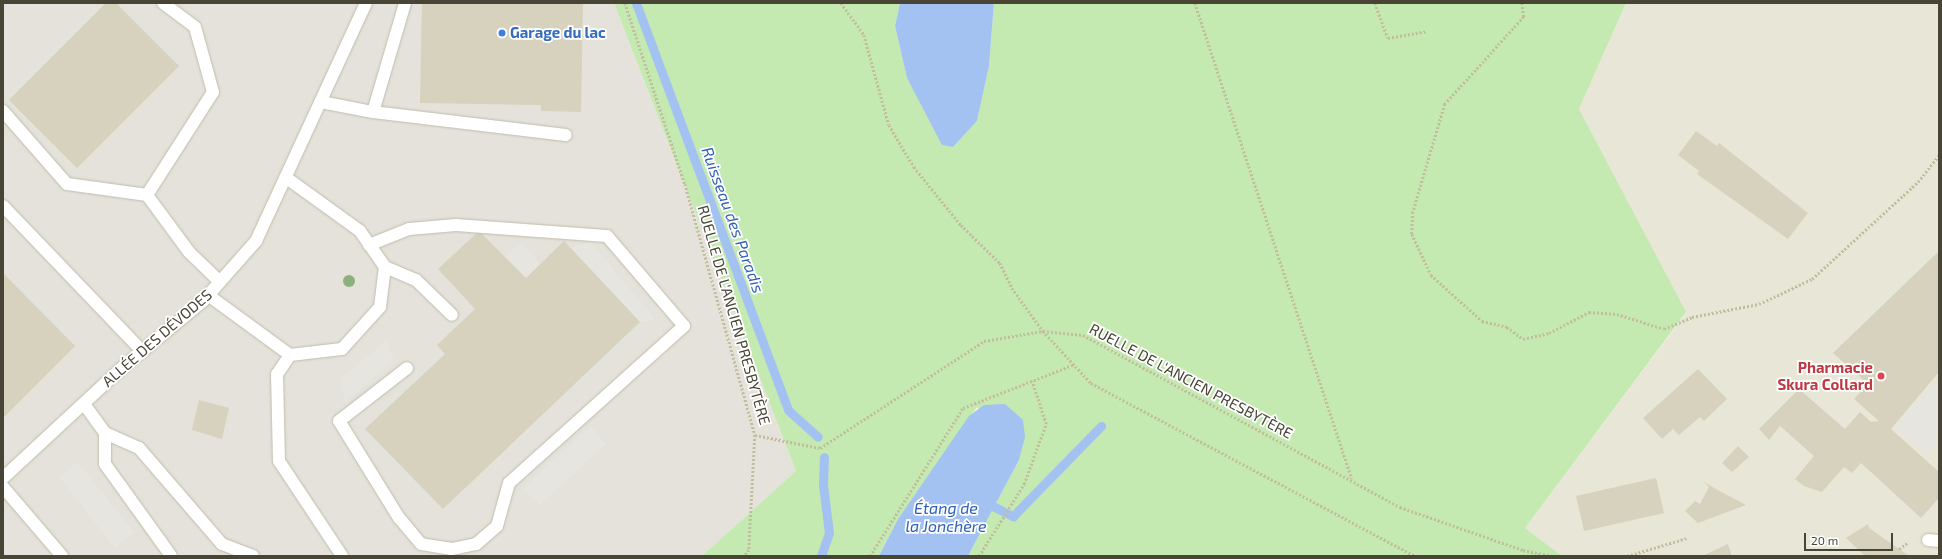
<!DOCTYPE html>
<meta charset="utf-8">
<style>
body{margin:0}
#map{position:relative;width:1942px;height:559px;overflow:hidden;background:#f4f3e8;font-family:"Exo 2",sans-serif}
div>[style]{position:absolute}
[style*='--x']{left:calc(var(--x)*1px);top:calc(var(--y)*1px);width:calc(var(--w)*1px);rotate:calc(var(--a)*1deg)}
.residential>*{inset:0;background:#e8e6d6}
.industrial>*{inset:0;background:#e4e2da}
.green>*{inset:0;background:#c4e9b1}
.parking>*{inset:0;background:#e6e5e0}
.water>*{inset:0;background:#a4c2f1}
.stream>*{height:9px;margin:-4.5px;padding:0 4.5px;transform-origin:4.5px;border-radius:4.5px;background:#a4c2f1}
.building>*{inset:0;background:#d6d2be}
.path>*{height:2.5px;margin-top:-1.25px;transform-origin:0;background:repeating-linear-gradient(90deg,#c2bd9c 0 2px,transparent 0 4px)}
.roads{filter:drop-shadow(0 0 1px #c0bdab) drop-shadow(0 0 1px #c0bdab)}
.service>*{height:12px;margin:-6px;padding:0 6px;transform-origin:6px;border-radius:6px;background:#fff}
.trees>*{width:12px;height:12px;margin:-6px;border-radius:50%;background:#8cb17f}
.dots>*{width:11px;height:11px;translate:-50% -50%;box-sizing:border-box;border:2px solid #fff;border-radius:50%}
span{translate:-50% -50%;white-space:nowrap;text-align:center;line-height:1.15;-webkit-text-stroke:3.5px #fff;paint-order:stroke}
.shop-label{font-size:15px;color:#366cbe;font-weight:700}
.left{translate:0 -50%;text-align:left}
.street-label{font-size:15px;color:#484537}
.health-label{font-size:15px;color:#be3a42;font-weight:700}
.right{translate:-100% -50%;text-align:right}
.water-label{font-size:16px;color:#2e60b6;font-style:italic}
.frame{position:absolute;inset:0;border:4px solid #484537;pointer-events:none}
.scale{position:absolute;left:1804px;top:533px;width:89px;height:18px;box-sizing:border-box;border:2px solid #484537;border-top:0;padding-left:5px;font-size:12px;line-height:14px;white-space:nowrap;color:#484537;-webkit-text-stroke:3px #fff;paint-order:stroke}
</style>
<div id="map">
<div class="residential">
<div style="clip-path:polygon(1626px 3px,1939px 3px,1939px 556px,1562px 556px,1525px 528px,1686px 313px,1579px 109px)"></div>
</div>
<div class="industrial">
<div style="clip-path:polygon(3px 3px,614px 3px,796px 471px,702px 556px,3px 556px)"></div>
</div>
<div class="green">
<div style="clip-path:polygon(614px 3px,900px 3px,895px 26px,907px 78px,953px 147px,977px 121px,989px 66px,994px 3px,1626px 3px,1579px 109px,1686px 312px,1525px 528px,1562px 556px,968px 556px,1019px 460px,977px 407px,898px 519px,879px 556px,702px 556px,796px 471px)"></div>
</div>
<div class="parking">
<div style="clip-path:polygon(522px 243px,540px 264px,526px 278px,505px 256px)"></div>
<div style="clip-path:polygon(591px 243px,656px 320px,640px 322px,571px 248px)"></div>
<div style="clip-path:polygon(387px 340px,394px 360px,345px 402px,340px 379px)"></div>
<div style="clip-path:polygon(1939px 377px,1939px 441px,1926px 455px,1895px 427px)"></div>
<div style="clip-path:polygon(591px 426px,606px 444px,540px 505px,523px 488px)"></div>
<div style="clip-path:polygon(78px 462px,134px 533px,115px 548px,59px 477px)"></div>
</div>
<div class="water">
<div style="clip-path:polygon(900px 3px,994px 3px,989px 66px,977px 121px,953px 147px,942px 145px,907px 78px,895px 26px)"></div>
<div style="clip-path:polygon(1005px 404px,1023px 420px,1025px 437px,1019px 460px,968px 556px,879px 556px,898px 519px,969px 416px,984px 405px)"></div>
</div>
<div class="stream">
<div style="--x:636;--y:3;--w:434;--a:69.5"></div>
<div style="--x:788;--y:410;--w:40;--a:42"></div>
<div style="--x:983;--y:501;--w:34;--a:27"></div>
<div style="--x:1013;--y:516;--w:126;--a:-45.6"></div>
<div style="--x:821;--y:556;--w:24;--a:-71"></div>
<div style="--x:829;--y:533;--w:48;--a:-97.1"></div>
<div style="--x:823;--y:485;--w:28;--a:-88"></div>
</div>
<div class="building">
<div style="clip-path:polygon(106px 3px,116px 3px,179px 66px,77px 168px,9px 100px)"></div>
<div style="clip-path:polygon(422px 3px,583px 3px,581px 112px,541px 111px,541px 105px,420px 103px)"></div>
<div style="clip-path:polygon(1696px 131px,1717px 146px,1719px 143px,1808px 213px,1788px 239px,1697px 174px,1699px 171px,1678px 155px)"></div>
<div style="clip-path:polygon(479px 231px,526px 278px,564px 241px,640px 322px,443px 509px,365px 429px,445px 354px,437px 345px,475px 309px,438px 269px)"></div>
<div style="clip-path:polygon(1939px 251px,1939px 372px,1891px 429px,1939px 472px,1939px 498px,1921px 518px,1861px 463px,1852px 473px,1844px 467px,1822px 492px,1804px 486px,1795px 479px,1814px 456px,1780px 426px,1769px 440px,1759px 429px,1799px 389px,1845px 429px,1860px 412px,1871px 422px,1879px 421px,1854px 399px,1868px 384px,1833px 353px)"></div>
<div style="clip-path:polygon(3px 273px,75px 346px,3px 418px)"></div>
<div style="clip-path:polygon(1698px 369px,1727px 399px,1704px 421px,1700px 417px,1679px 435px,1673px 429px,1662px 439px,1643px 418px)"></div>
<div style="clip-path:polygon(199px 400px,229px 408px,222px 439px,192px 430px)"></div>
<div style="clip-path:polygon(1738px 446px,1749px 457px,1732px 472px,1722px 463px)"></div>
<div style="clip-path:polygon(1656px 478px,1664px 513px,1584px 531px,1576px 496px)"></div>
<div style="clip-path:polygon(1704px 482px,1716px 489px,1746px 505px,1698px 523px,1685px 511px,1695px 501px,1700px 504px,1709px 487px)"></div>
<div style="clip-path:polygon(1868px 524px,1869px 528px,1909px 556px,1865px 556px,1846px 538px)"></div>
<div style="clip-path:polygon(1728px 544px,1732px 556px,1702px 556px)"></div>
</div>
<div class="path">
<div style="--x:625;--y:3;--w:191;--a:71.7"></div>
<div style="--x:685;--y:184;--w:261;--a:74.4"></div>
<div style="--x:755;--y:435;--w:115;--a:93"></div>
<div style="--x:749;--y:550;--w:8;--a:130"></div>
<div style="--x:841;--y:3;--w:39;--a:54"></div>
<div style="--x:864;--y:35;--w:93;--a:74.5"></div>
<div style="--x:889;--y:125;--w:49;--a:59.2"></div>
<div style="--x:914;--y:167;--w:75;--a:51"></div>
<div style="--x:961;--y:225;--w:54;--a:44.3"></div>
<div style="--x:1000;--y:263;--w:28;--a:64"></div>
<div style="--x:1012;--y:288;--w:53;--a:54.2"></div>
<div style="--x:1043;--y:331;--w:71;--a:47.3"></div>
<div style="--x:1091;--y:383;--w:367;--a:28.1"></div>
<div style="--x:1195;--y:3;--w:501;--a:71.75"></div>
<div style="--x:1375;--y:3;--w:37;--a:70"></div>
<div style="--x:1388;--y:38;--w:39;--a:-10"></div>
<div style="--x:1522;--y:3;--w:14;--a:82"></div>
<div style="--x:1524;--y:17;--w:118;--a:132.2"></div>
<div style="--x:1445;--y:104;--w:113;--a:106.5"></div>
<div style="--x:1413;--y:212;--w:22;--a:93"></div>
<div style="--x:1412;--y:234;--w:45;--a:65.1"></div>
<div style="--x:1431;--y:275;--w:69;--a:42"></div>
<div style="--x:1482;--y:321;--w:26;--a:13"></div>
<div style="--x:1507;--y:327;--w:20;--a:37"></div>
<div style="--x:1523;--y:339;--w:27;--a:-13"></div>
<div style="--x:1549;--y:333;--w:45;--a:-27.7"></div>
<div style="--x:1589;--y:312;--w:28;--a:4"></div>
<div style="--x:1617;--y:314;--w:49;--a:17.7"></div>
<div style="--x:1664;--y:329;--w:30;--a:-23"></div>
<div style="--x:1692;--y:317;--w:68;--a:-11"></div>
<div style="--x:1759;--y:304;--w:59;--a:-25.3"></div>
<div style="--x:1812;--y:279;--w:144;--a:-42.5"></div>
<div style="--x:1918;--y:182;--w:34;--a:-52"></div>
<div style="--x:755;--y:435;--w:66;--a:11.3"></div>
<div style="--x:820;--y:448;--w:196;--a:-33.1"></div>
<div style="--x:984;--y:341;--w:60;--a:-9.6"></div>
<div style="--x:1043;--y:331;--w:40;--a:5.7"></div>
<div style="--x:1083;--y:335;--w:361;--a:28.5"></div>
<div style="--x:1400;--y:507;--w:130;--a:19.3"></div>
<div style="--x:1523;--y:550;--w:29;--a:12"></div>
<div style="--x:1899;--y:549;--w:10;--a:-37"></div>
<div style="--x:870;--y:556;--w:175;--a:-57.9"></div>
<div style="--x:963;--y:408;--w:118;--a:-21.4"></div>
<div style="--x:979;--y:556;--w:85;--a:-58"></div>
<div style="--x:1024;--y:484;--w:64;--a:-69.9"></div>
<div style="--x:1046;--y:424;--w:45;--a:-108"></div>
<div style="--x:1627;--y:556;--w:63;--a:-16.7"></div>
</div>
<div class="roads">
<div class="service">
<div style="--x:321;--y:102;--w:53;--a:10.9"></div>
<div style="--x:373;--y:112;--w:194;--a:6.8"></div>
<div style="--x:3;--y:111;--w:97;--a:48.8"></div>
<div style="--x:67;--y:184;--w:81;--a:7.8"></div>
<div style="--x:147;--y:195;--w:71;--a:53.6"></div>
<div style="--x:189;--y:252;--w:43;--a:44.1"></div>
<div style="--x:373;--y:112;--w:114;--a:-73.6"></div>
<div style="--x:147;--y:195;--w:122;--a:-57.3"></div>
<div style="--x:213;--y:92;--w:67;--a:-105.5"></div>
<div style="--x:195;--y:27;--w:40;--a:-143"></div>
<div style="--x:3;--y:206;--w:201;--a:46.2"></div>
<div style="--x:369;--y:245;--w:43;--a:-21.8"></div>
<div style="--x:409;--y:229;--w:47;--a:-4.9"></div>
<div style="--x:456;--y:225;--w:151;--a:4.2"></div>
<div style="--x:607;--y:236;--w:118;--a:49.5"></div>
<div style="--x:684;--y:326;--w:235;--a:138.1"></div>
<div style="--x:509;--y:483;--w:45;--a:105.6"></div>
<div style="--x:497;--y:526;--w:28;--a:139"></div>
<div style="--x:476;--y:544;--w:25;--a:168"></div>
<div style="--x:452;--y:549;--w:31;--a:-171"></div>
<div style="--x:421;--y:544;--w:34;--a:-130"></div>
<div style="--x:399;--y:518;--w:114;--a:-121.7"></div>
<div style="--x:339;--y:421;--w:86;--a:-37.9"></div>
<div style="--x:385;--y:267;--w:34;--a:23"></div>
<div style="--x:416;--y:280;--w:50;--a:44.2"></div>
<div style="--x:208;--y:295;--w:102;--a:36.2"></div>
<div style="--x:290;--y:355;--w:52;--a:-6.6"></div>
<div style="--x:342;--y:349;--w:57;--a:-47.9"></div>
<div style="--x:380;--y:307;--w:40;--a:-82.9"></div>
<div style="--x:385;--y:267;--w:44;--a:-124.8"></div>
<div style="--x:360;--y:231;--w:92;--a:-144.2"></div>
<div style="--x:290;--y:355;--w:23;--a:124"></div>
<div style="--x:277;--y:374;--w:87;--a:88.7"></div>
<div style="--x:279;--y:461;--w:114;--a:56.4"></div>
<div style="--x:84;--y:404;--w:36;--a:54"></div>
<div style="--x:105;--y:433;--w:31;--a:90"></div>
<div style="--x:105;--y:464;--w:113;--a:54.3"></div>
<div style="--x:105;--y:433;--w:37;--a:24"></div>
<div style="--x:139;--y:448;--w:127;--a:49.2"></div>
<div style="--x:222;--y:544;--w:33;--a:21"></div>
<div style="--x:3;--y:478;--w:163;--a:-42.8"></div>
<div style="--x:123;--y:367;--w:104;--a:-39.5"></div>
<div style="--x:203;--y:301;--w:80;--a:-48.5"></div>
<div style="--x:256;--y:241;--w:262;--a:-65.2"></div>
<div style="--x:3;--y:487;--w:91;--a:49.5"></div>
<div style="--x:1928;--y:540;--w:11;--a:5"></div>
</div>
</div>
<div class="trees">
<div style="left:349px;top:281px"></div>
</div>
<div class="dots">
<div style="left:502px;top:33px;background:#3f7fe0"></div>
<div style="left:1881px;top:376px;background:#e0444e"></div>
</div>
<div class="shop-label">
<span class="left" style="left:510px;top:33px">Garage du lac</span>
</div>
<div class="street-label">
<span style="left:734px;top:315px;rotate:74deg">RUELLE DE L'ANCIEN PRESBYTÈRE</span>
<span style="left:157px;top:338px;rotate:-41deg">ALLÉE DES DÉVODES</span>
<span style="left:1191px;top:381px;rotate:28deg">RUELLE DE L'ANCIEN PRESBYTÈRE</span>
</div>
<div class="health-label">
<span class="right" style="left:1873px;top:376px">Pharmacie<br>Skura Collard</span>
</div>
<div class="water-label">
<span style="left:733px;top:220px;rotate:70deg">Ruisseau des Paradis</span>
<span style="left:946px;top:517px">Étang de<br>la Jonchère</span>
</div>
<div class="frame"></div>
<div class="scale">20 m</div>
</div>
